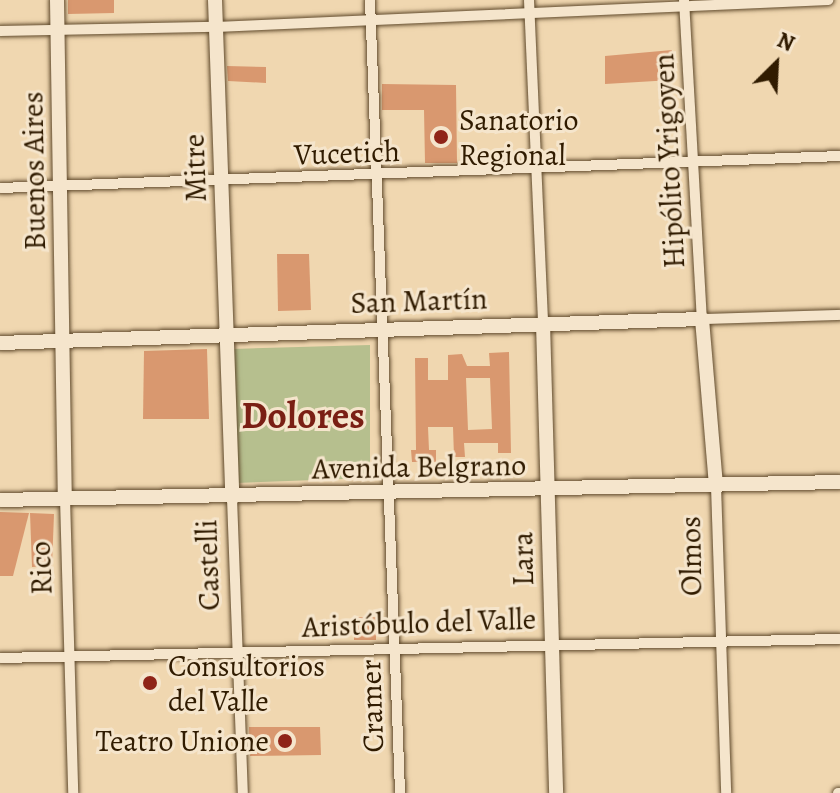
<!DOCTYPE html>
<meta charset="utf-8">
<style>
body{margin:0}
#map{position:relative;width:840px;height:793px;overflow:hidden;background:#f0d7b0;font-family:Alegreya,serif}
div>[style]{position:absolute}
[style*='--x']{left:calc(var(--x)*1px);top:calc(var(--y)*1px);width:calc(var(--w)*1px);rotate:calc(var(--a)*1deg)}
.green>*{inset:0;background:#b6bf8e}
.building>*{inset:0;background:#d9986f}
.roads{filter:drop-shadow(0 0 2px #604a2c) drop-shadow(0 0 2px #604a2c)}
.street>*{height:10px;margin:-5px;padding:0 5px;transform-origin:5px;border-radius:5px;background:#f5e5cc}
.secondary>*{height:14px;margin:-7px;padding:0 7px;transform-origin:7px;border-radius:7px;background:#f5e5cc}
.dots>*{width:22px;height:22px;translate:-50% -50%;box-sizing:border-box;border:4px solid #f5e5cc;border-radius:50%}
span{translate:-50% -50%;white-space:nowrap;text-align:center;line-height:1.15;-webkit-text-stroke:6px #f5e5cc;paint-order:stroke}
.poi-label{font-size:30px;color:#301b00}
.left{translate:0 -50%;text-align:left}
.right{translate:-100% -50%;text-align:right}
.street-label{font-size:30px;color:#301b00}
.district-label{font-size:38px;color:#7a1f14;font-weight:700}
.north{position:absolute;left:736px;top:24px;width:80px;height:80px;-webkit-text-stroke:6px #f5e5cc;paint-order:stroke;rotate:24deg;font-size:22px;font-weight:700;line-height:32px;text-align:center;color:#301b00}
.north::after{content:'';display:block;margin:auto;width:28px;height:36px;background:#301b00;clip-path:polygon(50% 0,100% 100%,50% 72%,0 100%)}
</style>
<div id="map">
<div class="green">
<div style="clip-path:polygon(370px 345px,370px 478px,236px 483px,232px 349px)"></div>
</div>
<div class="building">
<div style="clip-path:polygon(68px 0,114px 0,114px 13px,68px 14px)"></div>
<div style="clip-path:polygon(672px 50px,672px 80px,605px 84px,605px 56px)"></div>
<div style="clip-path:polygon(227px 66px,266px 67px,266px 83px,228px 81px)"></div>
<div style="clip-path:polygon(382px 84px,456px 85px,457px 163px,425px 163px,424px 110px,382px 110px)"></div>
<div style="clip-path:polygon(277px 254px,309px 254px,311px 310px,278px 311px)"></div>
<div style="clip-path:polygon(207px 349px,209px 419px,143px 419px,144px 351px)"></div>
<div style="clip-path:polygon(evenodd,509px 352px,511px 453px,498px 453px,498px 443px,464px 443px,465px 457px,454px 457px,453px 427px,428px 427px,429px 450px,436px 450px,436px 462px,412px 462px,411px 450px,416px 450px,415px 358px,428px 358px,428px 380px,448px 380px,448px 355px,462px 354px,467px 366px,490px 366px,489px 353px,509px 352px,466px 378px,490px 378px,492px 429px,468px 430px,466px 378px)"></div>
<div style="clip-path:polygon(0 512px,29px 513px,13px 576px,0 576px)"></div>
<div style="clip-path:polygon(30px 513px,54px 514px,52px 566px,32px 567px)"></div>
<div style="clip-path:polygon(354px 617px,376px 617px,376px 640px,354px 640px)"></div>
<div style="clip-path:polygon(249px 727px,320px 727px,321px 755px,250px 756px)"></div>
</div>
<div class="roads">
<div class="street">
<div style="--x:370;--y:0;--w:794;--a:87.83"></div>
<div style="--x:529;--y:0;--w:323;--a:87.5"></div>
<div style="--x:684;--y:0;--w:320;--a:86.8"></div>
<div style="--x:702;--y:319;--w:138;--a:-1.7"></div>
<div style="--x:0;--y:31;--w:216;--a:-1.1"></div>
<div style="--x:216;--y:27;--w:613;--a:-2.53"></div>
<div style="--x:0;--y:188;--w:841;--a:-2.18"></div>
<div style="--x:716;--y:486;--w:307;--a:88.1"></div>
<div style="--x:65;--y:498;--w:295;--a:88.4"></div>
<div style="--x:232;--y:498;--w:295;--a:87.9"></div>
<div style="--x:0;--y:658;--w:840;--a:-1.3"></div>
<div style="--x:838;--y:793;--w:2;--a:0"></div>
</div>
<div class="secondary">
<div style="--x:57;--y:0;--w:498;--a:89.1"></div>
<div style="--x:215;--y:0;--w:498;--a:88"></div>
<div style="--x:543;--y:323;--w:470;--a:88.4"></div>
<div style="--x:0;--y:343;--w:702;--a:-1.96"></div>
<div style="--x:702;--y:319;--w:168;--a:85.2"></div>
<div style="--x:0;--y:500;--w:840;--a:-1.23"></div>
</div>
</div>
<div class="dots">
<div style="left:441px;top:137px;background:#8f2418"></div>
<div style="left:150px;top:683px;background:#8f2418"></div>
<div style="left:285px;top:741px;background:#8f2418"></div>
</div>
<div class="poi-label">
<span class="left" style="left:459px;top:137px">Sanatorio<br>Regional</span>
<span class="left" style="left:168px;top:683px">Consultorios<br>del Valle</span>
<span class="right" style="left:269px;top:741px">Teatro Unione</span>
</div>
<div class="street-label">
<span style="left:347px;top:153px;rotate:-2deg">Vucetich</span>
<span style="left:669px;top:161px;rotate:-93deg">Hipólito Yrigoyen</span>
<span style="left:195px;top:168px;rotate:-92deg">Mitre</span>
<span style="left:34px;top:171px;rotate:-91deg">Buenos Aires</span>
<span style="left:419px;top:301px;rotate:-2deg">San Martín</span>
<span style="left:419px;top:467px;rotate:-1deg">Avenida Belgrano</span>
<span style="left:691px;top:556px;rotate:-91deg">Olmos</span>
<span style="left:523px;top:559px;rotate:-91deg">Lara</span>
<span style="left:208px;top:565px;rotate:-92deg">Castelli</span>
<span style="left:41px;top:568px;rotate:-92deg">Rico</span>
<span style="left:419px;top:623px;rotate:-2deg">Aristóbulo del Valle</span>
<span style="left:372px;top:706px;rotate:-92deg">Cramer</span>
</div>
<div class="district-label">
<span style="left:303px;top:416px">Dolores</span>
</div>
<div class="north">N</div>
</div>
